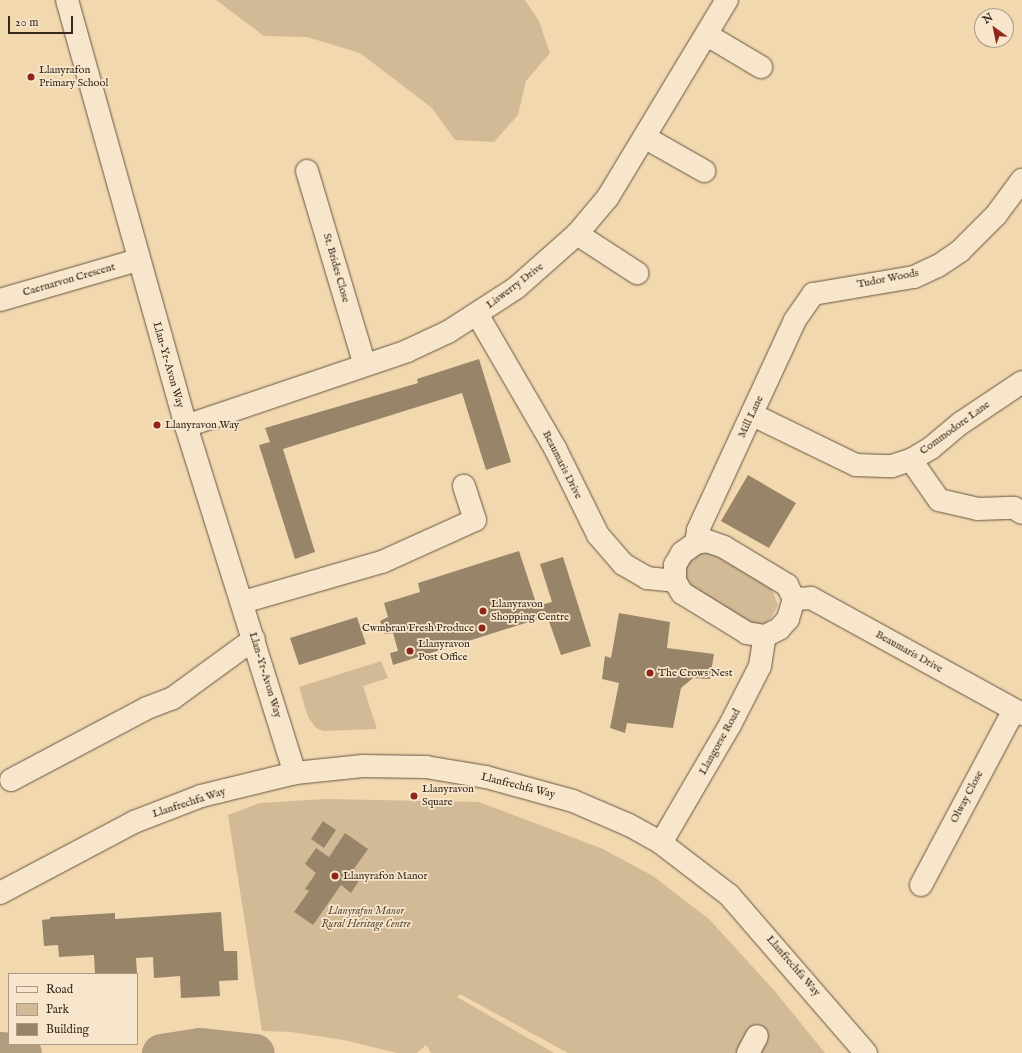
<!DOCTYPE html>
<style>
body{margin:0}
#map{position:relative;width:1022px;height:1053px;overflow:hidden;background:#f2d8af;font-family:"IM FELL English",serif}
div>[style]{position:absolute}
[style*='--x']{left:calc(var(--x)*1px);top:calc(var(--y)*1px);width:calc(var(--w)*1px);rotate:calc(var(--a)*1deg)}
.green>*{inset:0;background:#d2ba96}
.river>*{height:39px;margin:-19.5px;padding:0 19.5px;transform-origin:19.5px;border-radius:19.5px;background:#b29c7e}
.building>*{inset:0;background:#988469}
.roads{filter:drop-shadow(0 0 1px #655542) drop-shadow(0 0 1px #655542)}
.minor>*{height:22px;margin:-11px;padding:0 11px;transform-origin:11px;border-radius:11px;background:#f7e6cb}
.dots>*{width:11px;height:11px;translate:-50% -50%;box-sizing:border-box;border:2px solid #f7e6cb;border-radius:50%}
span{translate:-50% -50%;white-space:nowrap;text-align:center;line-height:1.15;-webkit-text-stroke:3.5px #f7e6cb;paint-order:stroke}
.poi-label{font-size:11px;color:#36291e}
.left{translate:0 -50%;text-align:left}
.right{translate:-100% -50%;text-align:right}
.street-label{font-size:11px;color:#36291e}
.park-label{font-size:11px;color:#5d4d3c;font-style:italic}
.legend{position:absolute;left:8px;top:973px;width:130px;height:72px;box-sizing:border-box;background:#f7e6cb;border:1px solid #aa9a86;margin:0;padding:5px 7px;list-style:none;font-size:12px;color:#36291e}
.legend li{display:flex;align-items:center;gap:8px;height:20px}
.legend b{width:20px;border:1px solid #aa9a86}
.north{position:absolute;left:974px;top:8px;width:40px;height:40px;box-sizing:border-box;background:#f7e6cb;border:1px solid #aa9a86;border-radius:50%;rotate:327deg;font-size:11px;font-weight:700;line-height:16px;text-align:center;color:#36291e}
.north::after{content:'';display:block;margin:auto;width:14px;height:18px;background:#8f2418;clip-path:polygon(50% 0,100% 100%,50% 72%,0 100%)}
.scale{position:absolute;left:8px;top:16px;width:65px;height:18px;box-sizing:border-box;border:2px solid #36291e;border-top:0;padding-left:5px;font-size:12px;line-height:14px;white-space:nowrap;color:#36291e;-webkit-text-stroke:3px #f7e6cb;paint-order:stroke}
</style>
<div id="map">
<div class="green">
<div style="clip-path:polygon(216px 0,525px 0,539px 21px,550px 53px,526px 81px,518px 115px,494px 142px,455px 140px,432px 108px,360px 53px,307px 37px,264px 36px)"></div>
<div style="clip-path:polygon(706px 547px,770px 585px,778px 605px,771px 618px,766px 623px,751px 625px,687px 585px,683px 564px)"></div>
<div style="clip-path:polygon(381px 661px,388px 678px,363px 686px,377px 729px,323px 731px,316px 728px,308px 717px,299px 687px)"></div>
<div style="clip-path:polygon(326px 799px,479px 802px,603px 849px,653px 876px,709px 919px,773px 989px,825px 1053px,568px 1053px,460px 994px,457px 997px,554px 1053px,431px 1053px,426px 1045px,417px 1053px,397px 1053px,344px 1040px,291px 1032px,262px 1031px,228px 815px,260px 803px)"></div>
</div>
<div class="river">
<div style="--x:0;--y:1051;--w:22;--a:5"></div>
<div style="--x:161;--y:1053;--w:39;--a:-9"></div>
<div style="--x:200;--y:1047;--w:55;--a:6.2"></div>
</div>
<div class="building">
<div style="clip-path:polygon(479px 359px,511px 462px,486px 470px,462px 393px,283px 449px,315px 552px,295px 559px,259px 445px,270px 442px,265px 428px,418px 383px,417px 379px)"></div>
<div style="clip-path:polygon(748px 475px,796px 503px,769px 548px,721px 521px)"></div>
<div style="clip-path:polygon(519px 551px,537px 606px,552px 602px,540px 564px,563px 557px,591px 646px,561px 655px,547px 616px,393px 665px,390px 653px,398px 651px,393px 633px,385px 634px,380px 621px,388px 617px,384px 603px,420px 592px,418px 583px)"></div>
<div style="clip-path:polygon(619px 613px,670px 622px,667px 648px,714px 654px,710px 679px,693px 678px,681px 688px,673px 728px,627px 723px,625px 733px,610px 728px,619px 683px,602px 679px,605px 656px,611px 658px)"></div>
<div style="clip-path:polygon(357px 617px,366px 644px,299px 665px,290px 638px)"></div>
<div style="clip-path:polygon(323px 821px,336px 830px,324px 848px,311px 839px)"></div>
<div style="clip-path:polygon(345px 833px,368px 849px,351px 873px,360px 879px,351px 893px,341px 885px,313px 925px,294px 912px,309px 891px,305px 889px,316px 873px,305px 864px,316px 848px,329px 857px)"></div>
<div style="clip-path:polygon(221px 912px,224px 951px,237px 951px,238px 980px,219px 981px,220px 996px,181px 998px,180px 976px,154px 978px,153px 957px,136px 958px,137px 974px,95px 974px,94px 955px,59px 957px,58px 945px,44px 946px,42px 920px,50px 919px,50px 917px,115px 913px,115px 919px)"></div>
</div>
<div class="roads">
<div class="minor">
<div style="--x:67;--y:0;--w:442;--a:74.4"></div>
<div style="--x:186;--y:426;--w:364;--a:72.6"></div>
<div style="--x:707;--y:35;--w:63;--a:30.7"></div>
<div style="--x:646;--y:138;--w:67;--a:29.6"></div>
<div style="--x:307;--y:171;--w:202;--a:73.4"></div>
<div style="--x:577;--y:234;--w:72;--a:33"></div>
<div style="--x:0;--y:300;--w:144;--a:-16.2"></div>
<div style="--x:477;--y:314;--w:155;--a:59.8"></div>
<div style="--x:555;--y:448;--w:97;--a:63.7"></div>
<div style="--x:598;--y:535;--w:38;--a:49"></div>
<div style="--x:623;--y:564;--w:28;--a:30"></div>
<div style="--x:647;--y:578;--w:28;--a:6"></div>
<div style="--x:753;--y:415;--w:114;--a:25.9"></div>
<div style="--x:856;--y:465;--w:36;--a:2"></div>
<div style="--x:892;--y:466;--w:20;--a:-18"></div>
<div style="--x:911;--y:460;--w:23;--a:-31"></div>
<div style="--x:931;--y:448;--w:39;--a:-40"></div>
<div style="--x:961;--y:423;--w:73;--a:-33.9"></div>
<div style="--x:186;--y:426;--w:233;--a:-18.7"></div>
<div style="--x:407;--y:351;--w:45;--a:-24.9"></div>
<div style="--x:448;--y:332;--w:81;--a:-32.9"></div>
<div style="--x:516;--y:288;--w:81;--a:-41.5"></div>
<div style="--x:577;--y:234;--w:48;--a:-50"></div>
<div style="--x:608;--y:197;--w:230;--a:-58.9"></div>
<div style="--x:911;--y:460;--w:49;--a:55"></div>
<div style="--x:939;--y:500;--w:39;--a:13"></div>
<div style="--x:977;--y:509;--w:37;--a:-2"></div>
<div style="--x:1014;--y:508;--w:9;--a:32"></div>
<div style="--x:707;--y:541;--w:18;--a:19"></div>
<div style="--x:724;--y:547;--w:74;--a:31.1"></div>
<div style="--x:787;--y:585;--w:16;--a:63"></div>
<div style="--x:794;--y:599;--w:21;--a:107"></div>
<div style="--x:788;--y:619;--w:13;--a:132"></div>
<div style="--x:779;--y:629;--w:16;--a:153"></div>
<div style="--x:765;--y:636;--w:18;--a:-171"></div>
<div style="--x:747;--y:633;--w:76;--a:-148.4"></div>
<div style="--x:682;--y:593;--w:14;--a:-120"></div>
<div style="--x:675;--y:581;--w:16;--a:-90"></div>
<div style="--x:675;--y:565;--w:14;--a:-60"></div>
<div style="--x:682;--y:553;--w:17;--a:-36"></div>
<div style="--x:696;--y:543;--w:11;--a:-10"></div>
<div style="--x:696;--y:543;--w:13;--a:-81"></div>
<div style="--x:698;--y:530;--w:231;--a:-65.2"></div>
<div style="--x:795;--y:320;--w:32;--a:-55"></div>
<div style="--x:813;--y:294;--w:102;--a:-9.6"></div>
<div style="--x:914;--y:277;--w:26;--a:-25"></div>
<div style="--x:938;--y:266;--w:27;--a:-34"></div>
<div style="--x:960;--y:251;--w:51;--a:-45"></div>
<div style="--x:996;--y:215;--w:44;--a:-53.4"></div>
<div style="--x:794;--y:599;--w:17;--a:-3"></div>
<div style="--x:811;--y:598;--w:241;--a:28.8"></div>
<div style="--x:243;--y:602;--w:145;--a:-16.1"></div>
<div style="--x:382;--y:562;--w:102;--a:-24.3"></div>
<div style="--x:475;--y:520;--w:36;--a:-108"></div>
<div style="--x:11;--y:780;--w:154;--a:-27.9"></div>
<div style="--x:147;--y:708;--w:28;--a:-21"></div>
<div style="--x:173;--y:698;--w:100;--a:-36.1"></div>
<div style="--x:661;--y:843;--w:137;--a:-59.7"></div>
<div style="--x:730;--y:725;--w:66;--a:-63"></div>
<div style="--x:760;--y:666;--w:30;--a:-81"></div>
<div style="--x:921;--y:885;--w:198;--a:-62"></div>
<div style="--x:0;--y:893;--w:152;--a:-27.9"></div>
<div style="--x:134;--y:822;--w:72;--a:-21.2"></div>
<div style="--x:201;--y:796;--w:97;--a:-13.7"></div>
<div style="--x:295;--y:773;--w:68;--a:-5.9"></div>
<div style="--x:363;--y:766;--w:63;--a:0.9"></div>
<div style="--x:426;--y:767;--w:61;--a:9.5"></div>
<div style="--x:486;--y:777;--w:90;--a:15.4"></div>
<div style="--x:573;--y:801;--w:61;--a:23.2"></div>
<div style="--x:629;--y:825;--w:37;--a:29"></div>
<div style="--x:661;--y:843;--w:86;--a:37.4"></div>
<div style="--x:729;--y:895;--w:209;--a:49.1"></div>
<div style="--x:748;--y:1053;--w:19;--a:-62"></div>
</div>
</div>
<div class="dots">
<div style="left:31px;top:77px;background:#8f2418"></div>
<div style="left:157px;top:425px;background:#8f2418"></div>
<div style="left:483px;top:611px;background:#8f2418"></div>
<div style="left:482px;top:628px;background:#8f2418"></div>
<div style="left:410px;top:651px;background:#8f2418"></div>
<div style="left:650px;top:673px;background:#8f2418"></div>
<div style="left:414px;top:796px;background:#8f2418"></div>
<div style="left:335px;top:876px;background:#8f2418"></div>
</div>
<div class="poi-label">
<span class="left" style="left:39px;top:77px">Llanyrafon<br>Primary School</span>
<span class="left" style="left:165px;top:425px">Llanyravon Way</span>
<span class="left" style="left:491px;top:611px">Llanyravon<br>Shopping Centre</span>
<span class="right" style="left:474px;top:628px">Cwmbran Fresh Produce</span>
<span class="left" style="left:418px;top:651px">Llanyravon<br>Post Office</span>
<span class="left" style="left:658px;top:673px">The Crows Nest</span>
<span class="left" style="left:422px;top:796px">Llanyravon<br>Square</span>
<span class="left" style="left:343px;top:876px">Llanyrafon Manor</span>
</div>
<div class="street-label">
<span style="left:336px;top:268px;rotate:74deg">St. Brides Close</span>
<span style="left:888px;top:279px;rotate:-11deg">Tudor Woods</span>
<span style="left:69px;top:280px;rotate:-16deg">Caernarvon Crescent</span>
<span style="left:515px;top:286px;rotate:-37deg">Liswerry Drive</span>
<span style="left:168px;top:365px;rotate:74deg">Llan-Yr-Avon Way</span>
<span style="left:751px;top:417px;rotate:-65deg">Mill Lane</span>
<span style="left:955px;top:428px;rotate:-36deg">Commodore Lane</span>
<span style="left:562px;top:465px;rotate:63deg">Beaumaris Drive</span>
<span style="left:909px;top:652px;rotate:29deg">Beaumaris Drive</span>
<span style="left:265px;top:675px;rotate:73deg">Llan-Yr-Avon Way</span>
<span style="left:720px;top:742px;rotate:-61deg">Llangorse Road</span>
<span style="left:518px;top:786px;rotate:14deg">Llanfrechfa Way</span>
<span style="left:967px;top:797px;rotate:-62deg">Olway Close</span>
<span style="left:189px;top:803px;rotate:-18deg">Llanfrechfa Way</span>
<span style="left:793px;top:966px;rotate:49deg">Llanfrechfa Way</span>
</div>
<div class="park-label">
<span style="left:366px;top:918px">Llanyrafon Manor<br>Rural Heritage Centre</span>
</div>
<ul class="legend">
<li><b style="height:5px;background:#f7e6cb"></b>Road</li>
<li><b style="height:11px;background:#d2ba96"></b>Park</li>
<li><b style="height:11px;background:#988469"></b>Building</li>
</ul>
<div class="north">N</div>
<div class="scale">20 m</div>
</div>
